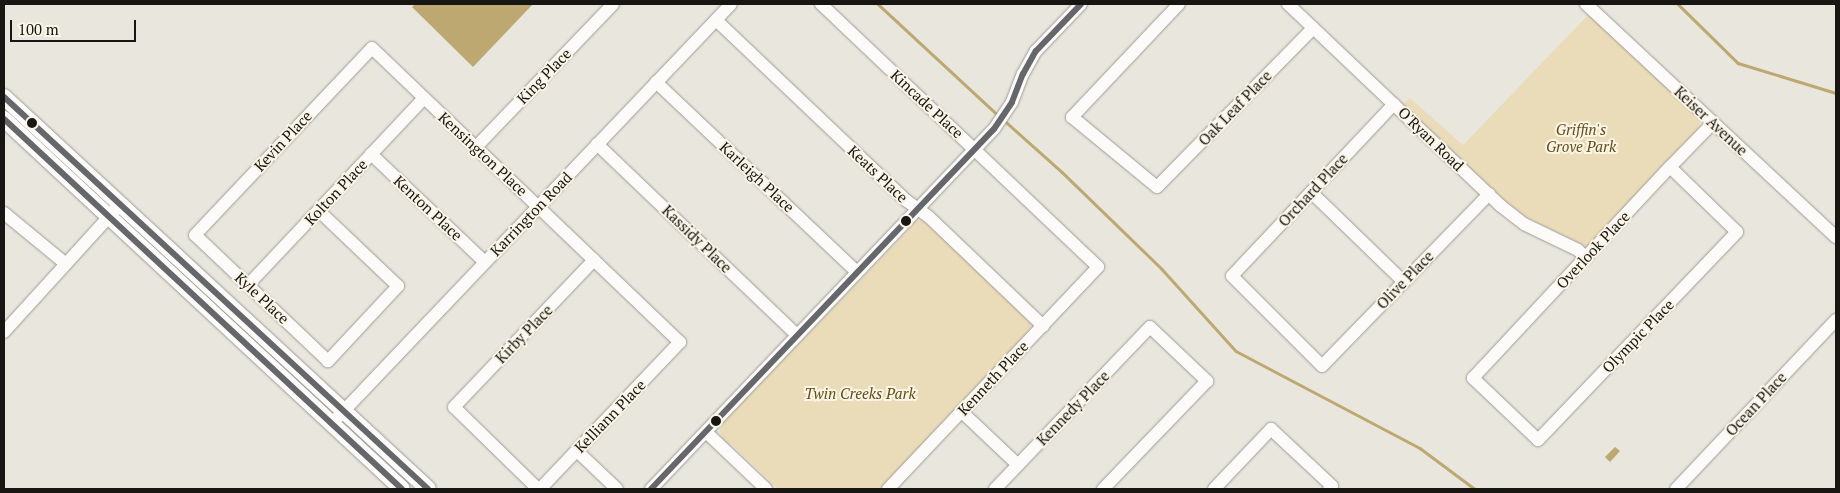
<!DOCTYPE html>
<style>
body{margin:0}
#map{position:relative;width:1840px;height:493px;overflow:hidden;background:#e9e6de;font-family:"PT Serif",serif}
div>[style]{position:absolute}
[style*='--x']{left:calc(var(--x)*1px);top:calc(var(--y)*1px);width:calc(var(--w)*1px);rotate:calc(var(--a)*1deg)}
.green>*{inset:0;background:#ebdcb9}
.water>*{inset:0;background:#bda871}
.stream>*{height:2.5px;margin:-1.25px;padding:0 1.25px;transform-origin:1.25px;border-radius:1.25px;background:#bda871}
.roads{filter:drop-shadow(0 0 1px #9d9b95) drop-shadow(0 0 1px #9d9b95)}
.minor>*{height:12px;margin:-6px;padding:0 6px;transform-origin:6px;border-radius:6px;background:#fcfbfa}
.major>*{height:16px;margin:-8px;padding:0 8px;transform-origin:8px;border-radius:8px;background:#fcfbfa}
.bus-1>*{height:6px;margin:-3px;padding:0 3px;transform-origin:3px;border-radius:3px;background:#65676a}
.bus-2>*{height:6px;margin:-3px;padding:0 3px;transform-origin:3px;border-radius:3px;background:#65676a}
.dots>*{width:14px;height:14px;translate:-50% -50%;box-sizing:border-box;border:2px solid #faf5e7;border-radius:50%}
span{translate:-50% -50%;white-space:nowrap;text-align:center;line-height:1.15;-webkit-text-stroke:4px #faf5e7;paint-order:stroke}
.street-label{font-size:15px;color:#181612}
.park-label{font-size:15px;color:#624d14;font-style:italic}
.frame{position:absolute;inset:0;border:5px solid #181612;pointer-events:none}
.scale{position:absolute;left:10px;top:20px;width:126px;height:22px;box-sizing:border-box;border:2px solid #181612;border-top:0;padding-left:6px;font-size:15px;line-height:18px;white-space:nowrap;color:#181612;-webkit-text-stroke:4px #faf5e7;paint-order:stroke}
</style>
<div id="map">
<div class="green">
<div style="clip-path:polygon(1589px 14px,1698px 115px,1700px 121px,1699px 130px,1595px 237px,1594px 243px,1587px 247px,1522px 215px,1510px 206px,1403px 104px,1410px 98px,1463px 145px)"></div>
<div style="clip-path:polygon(923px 220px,1028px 319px,1031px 327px,1028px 334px,881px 489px,778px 489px,731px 444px,727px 444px,722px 439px,720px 430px,721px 424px,908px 231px,908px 227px,912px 223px)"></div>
</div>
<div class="water">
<div style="clip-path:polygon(415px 4px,533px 4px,473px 67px,412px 7px)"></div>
<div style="clip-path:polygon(1615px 447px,1620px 451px,1610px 462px,1605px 457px)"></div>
</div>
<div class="stream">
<div style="--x:878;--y:4;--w:165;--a:42.8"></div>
<div style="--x:1678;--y:4;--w:84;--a:44.5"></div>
<div style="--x:1738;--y:63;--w:102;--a:17"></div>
<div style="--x:1005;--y:121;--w:76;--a:41.8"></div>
<div style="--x:1062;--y:172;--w:139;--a:44.1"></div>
<div style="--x:1162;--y:269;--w:110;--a:47.9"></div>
<div style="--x:1236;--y:351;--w:208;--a:27.8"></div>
<div style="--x:1420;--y:448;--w:69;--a:36.7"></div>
</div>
<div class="roads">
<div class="minor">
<div style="--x:821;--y:4;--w:382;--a:43.5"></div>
<div style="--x:1098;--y:267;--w:306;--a:133.4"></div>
<div style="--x:1179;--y:4;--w:156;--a:133.4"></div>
<div style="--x:1072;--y:117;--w:110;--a:39.5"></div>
<div style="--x:1157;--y:187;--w:223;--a:-45.5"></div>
<div style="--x:1288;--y:4;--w:294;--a:43.5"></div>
<div style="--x:1501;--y:206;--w:29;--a:38"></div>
<div style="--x:1524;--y:224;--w:60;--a:25.7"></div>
<div style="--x:1578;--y:250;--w:11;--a:45"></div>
<div style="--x:1586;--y:4;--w:342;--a:43"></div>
<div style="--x:716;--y:20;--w:263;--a:43.5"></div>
<div style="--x:907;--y:201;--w:27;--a:36"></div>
<div style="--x:929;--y:217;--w:158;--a:43.7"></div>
<div style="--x:656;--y:82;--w:277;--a:43.4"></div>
<div style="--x:1394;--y:104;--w:236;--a:133.3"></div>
<div style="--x:1232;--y:276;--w:127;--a:45"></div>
<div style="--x:1322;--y:366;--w:240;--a:-45.8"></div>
<div style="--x:597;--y:144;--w:277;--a:43.7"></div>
<div style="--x:476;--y:147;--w:198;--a:-46.2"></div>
<div style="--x:371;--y:154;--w:157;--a:43.5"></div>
<div style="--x:1670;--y:167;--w:93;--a:44.1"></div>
<div style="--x:1737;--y:232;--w:288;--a:133.7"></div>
<div style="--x:1538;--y:440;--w:90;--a:-136.4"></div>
<div style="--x:1473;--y:378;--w:289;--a:-47"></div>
<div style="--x:1670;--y:167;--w:62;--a:-45.7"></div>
<div style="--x:1311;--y:192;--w:129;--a:44.1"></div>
<div style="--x:319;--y:211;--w:109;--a:43.5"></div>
<div style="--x:398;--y:286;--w:103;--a:133"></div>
<div style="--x:328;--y:361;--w:183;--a:-136.5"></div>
<div style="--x:195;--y:235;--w:257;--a:-46.6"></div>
<div style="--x:372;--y:48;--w:426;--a:43.7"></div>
<div style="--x:680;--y:342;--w:203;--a:133.6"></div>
<div style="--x:4;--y:213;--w:80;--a:39.4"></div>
<div style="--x:248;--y:285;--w:257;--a:-46.7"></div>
<div style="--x:4;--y:332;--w:165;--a:-47.7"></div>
<div style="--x:962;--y:412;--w:77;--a:43.4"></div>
<div style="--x:338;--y:417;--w:570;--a:-46.42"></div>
<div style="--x:706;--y:432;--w:83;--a:43.5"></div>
<div style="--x:577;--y:451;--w:55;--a:43.5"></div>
<div style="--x:538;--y:489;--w:117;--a:-135.7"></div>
<div style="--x:454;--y:407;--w:203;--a:-46.4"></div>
<div style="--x:651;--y:489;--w:497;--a:-46.4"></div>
<div style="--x:994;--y:129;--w:32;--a:-56"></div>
<div style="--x:1012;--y:102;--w:30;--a:-69"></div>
<div style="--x:1023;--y:74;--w:26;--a:-61"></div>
<div style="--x:1036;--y:51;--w:65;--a:-46.2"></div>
<div style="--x:995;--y:489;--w:224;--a:-46.3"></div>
<div style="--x:1150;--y:327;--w:79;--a:43.5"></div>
<div style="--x:1207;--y:381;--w:150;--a:133.9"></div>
<div style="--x:1214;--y:489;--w:83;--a:-46.5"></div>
<div style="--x:1271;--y:429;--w:83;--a:43.1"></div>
<div style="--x:1332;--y:486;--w:4;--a:135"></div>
<div style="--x:1676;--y:489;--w:233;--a:-46.6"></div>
</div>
<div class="major">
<div style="--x:4;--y:97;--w:577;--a:42.75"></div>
<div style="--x:4;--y:119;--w:543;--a:42.91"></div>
</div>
</div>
<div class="bus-1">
<div style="--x:4;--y:119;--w:543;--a:42.91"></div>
<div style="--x:651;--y:489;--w:497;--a:-46.4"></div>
<div style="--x:994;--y:129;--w:32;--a:-56"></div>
<div style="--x:1012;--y:102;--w:30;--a:-69"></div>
<div style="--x:1023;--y:74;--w:26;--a:-61"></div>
<div style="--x:1036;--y:51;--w:65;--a:-46.2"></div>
</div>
<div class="bus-2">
<div style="--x:4;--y:97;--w:577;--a:42.75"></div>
</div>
<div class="dots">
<div style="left:32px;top:123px;background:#181612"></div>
<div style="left:906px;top:221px;background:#181612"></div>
<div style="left:716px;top:421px;background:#181612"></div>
</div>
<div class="street-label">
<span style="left:544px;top:76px;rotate:-46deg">King Place</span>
<span style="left:927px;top:104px;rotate:43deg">Kincade Place</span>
<span style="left:1235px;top:108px;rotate:-46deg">Oak Leaf Place</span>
<span style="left:1711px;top:121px;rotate:43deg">Keiser Avenue</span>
<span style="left:1431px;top:139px;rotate:44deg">O'Ryan Road</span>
<span style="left:283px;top:141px;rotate:-47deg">Kevin Place</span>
<span style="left:483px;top:154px;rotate:43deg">Kensington Place</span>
<span style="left:878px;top:174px;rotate:43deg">Keats Place</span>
<span style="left:757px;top:177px;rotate:43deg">Karleigh Place</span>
<span style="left:1313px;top:190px;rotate:-47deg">Orchard Place</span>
<span style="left:336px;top:192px;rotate:-47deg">Kolton Place</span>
<span style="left:428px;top:208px;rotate:43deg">Kenton Place</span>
<span style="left:531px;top:214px;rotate:-46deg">Karrington Road</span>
<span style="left:697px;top:239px;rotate:44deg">Kassidy Place</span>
<span style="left:1593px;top:250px;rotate:-47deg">Overlook Place</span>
<span style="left:1405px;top:280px;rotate:-46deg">Olive Place</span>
<span style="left:262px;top:298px;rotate:43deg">Kyle Place</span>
<span style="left:524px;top:334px;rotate:-46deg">Kirby Place</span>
<span style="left:1638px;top:336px;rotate:-46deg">Olympic Place</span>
<span style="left:993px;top:378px;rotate:-47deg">Kenneth Place</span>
<span style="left:1756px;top:404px;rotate:-47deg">Ocean Place</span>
<span style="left:1073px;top:408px;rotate:-46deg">Kennedy Place</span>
<span style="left:610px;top:416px;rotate:-46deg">Kelliann Place</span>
</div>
<div class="park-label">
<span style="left:1581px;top:138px">Griffin's<br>Grove Park</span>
<span style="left:860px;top:394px">Twin Creeks Park</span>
</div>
<div class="frame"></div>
<div class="scale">100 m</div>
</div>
